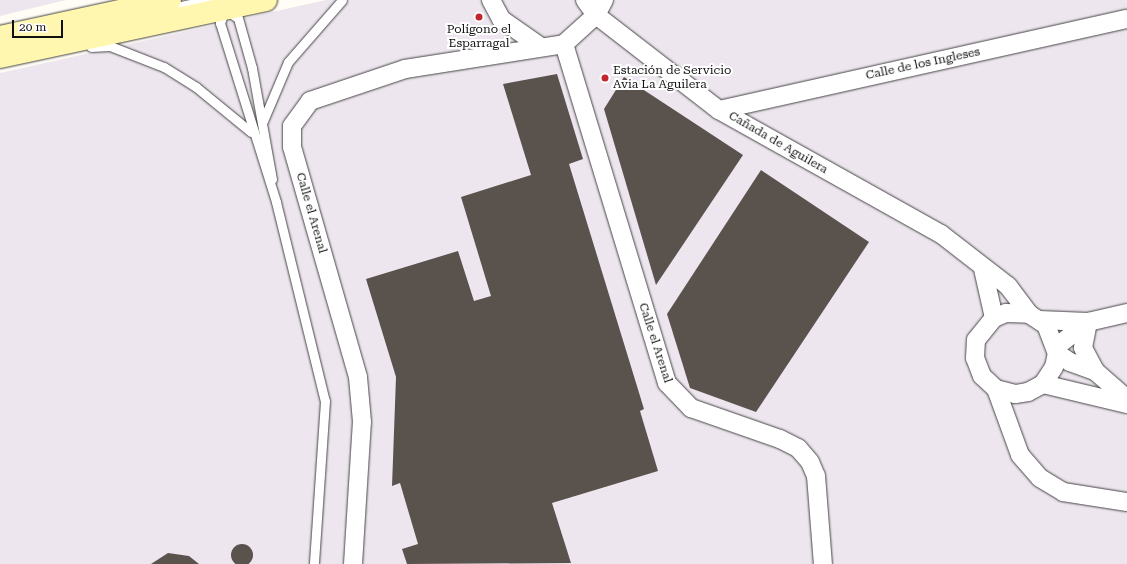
<!DOCTYPE html>
<meta charset="utf-8">
<style>
body{margin:0}
#map{position:relative;width:1127px;height:564px;overflow:hidden;background:#fffdf5;font-family:"Roboto Serif",serif}
div>[style]{position:absolute}
[style*='--x']{left:calc(var(--x)*1px);top:calc(var(--y)*1px);width:calc(var(--w)*1px);rotate:calc(var(--a)*1deg)}
.industrial>*{inset:0;background:#eee6ef}
.building>*{inset:0;background:#5a524d}
.round{border-radius:50%}
.roads{filter:drop-shadow(0 0 1px #444) drop-shadow(0 0 1px #444)}
.service>*{height:9px;margin:-4.5px;padding:0 4.5px;transform-origin:4.5px;border-radius:4.5px;background:#fff}
.minor>*{height:18px;margin:-9px;padding:0 9px;transform-origin:9px;border-radius:9px;background:#fff}
.secondary>*{height:22px;margin:-11px;padding:0 11px;transform-origin:11px;border-radius:11px;background:#fff6b0}
.dots>*{width:11px;height:11px;translate:-50% -50%;box-sizing:border-box;border:2px solid #fff;border-radius:50%}
span{translate:-50% -50%;white-space:nowrap;text-align:center;line-height:1.15;-webkit-text-stroke:4px #fff;paint-order:stroke}
.poi-label{font-size:12px;color:#111}
.left{translate:0 -50%;text-align:left}
.street-label{font-size:12px;color:#111}
.scale{position:absolute;left:12px;top:20px;width:51px;height:18px;box-sizing:border-box;border:2px solid #111;border-top:0;padding-left:5px;font-size:12px;line-height:14px;white-space:nowrap;color:#111;-webkit-text-stroke:3px #fff;paint-order:stroke}
</style>
<div id="map">
<div class="industrial">
<div style="clip-path:polygon(0 0,66px 0,0 16px)"></div>
<div style="clip-path:polygon(326px 0,1127px 0,1127px 564px,0 564px,0 73px)"></div>
</div>
<div class="building">
<div style="clip-path:polygon(557px 74px,583px 159px,569px 164px,644px 409px,640px 411px,658px 471px,552px 503px,571px 563px,407px 564px,402px 549px,418px 544px,400px 483px,392px 486px,396px 377px,366px 279px,458px 251px,474px 301px,491px 296px,461px 197px,531px 175px,503px 84px)"></div>
<div style="clip-path:polygon(624px 77px,743px 155px,656px 285px,604px 109px)"></div>
<div style="clip-path:polygon(761px 170px,869px 242px,756px 412px,690px 388px,667px 314px)"></div>
<div class="round" style="left:231px;top:544px;width:22px;height:22px"></div>
<div style="clip-path:polygon(168px 553px,189px 556px,199px 564px,151px 564px)"></div>
</div>
<div class="roads">
<div class="service">
<div style="--x:167;--y:9;--w:43;--a:-12.1"></div>
<div style="--x:209;--y:0;--w:34;--a:32"></div>
<div style="--x:238;--y:18;--w:52;--a:74.4"></div>
<div style="--x:252;--y:68;--w:113;--a:79.8"></div>
<div style="--x:225;--y:9;--w:15;--a:110"></div>
<div style="--x:220;--y:23;--w:188;--a:72.6"></div>
<div style="--x:276;--y:202;--w:205;--a:76.2"></div>
<div style="--x:325;--y:401;--w:163;--a:93.9"></div>
<div style="--x:91;--y:47;--w:19;--a:-3"></div>
<div style="--x:110;--y:46;--w:58;--a:21.3"></div>
<div style="--x:164;--y:67;--w:38;--a:32"></div>
<div style="--x:196;--y:87;--w:71;--a:39.3"></div>
<div style="--x:263;--y:121;--w:64;--a:-67"></div>
<div style="--x:288;--y:62;--w:82;--a:-48.9"></div>
</div>
<div class="minor">
<div style="--x:491;--y:0;--w:21;--a:62"></div>
<div style="--x:501;--y:19;--w:49;--a:35"></div>
<div style="--x:585;--y:0;--w:19;--a:54"></div>
<div style="--x:596;--y:15;--w:155;--a:37.7"></div>
<div style="--x:719;--y:110;--w:254;--a:29.2"></div>
<div style="--x:941;--y:234;--w:85;--a:37.8"></div>
<div style="--x:1008;--y:286;--w:35;--a:53"></div>
<div style="--x:1029;--y:314;--w:20;--a:33"></div>
<div style="--x:1046;--y:325;--w:30;--a:69"></div>
<div style="--x:1057;--y:353;--w:14;--a:102"></div>
<div style="--x:1054;--y:367;--w:20;--a:123"></div>
<div style="--x:1043;--y:384;--w:17;--a:152"></div>
<div style="--x:1028;--y:392;--w:13;--a:171"></div>
<div style="--x:1015;--y:394;--w:20;--a:-165"></div>
<div style="--x:996;--y:389;--w:19;--a:-137"></div>
<div style="--x:982;--y:376;--w:19;--a:-111"></div>
<div style="--x:975;--y:358;--w:18;--a:-87"></div>
<div style="--x:976;--y:340;--w:28;--a:-51"></div>
<div style="--x:994;--y:318;--w:13;--a:-23"></div>
<div style="--x:1006;--y:313;--w:23;--a:2"></div>
<div style="--x:564;--y:44;--w:354;--a:73.1"></div>
<div style="--x:667;--y:383;--w:35;--a:46"></div>
<div style="--x:691;--y:408;--w:94;--a:19.2"></div>
<div style="--x:780;--y:439;--w:20;--a:27"></div>
<div style="--x:798;--y:448;--w:18;--a:49"></div>
<div style="--x:810;--y:462;--w:15;--a:67"></div>
<div style="--x:816;--y:476;--w:88;--a:85.5"></div>
<div style="--x:719;--y:110;--w:418;--a:-12.6"></div>
<div style="--x:983;--y:269;--w:50;--a:77.3"></div>
<div style="--x:1039;--y:320;--w:49;--a:2.3"></div>
<div style="--x:1088;--y:322;--w:40;--a:-13"></div>
<div style="--x:1088;--y:322;--w:26;--a:101"></div>
<div style="--x:1083;--y:348;--w:26;--a:62"></div>
<div style="--x:1056;--y:347;--w:41;--a:-38"></div>
<div style="--x:1057;--y:353;--w:16;--a:35"></div>
<div style="--x:1070;--y:362;--w:27;--a:20"></div>
<div style="--x:1095;--y:371;--w:43;--a:41.2"></div>
<div style="--x:1043;--y:384;--w:86;--a:13.4"></div>
<div style="--x:996;--y:389;--w:70;--a:70"></div>
<div style="--x:1020;--y:455;--w:30;--a:49"></div>
<div style="--x:1040;--y:478;--w:27;--a:31"></div>
<div style="--x:1063;--y:492;--w:65;--a:8.9"></div>
<div style="--x:353;--y:564;--w:142;--a:-86.4"></div>
<div style="--x:362;--y:422;--w:45;--a:-95.1"></div>
<div style="--x:358;--y:377;--w:239;--a:-106"></div>
<div style="--x:292;--y:147;--w:21;--a:-90"></div>
<div style="--x:292;--y:126;--w:31;--a:-54"></div>
<div style="--x:310;--y:101;--w:100;--a:-18.6"></div>
<div style="--x:405;--y:69;--w:161;--a:-8.9"></div>
<div style="--x:564;--y:44;--w:43;--a:-42.2"></div>
<div style="--x:596;--y:15;--w:17;--a:-62"></div>
</div>
<div class="secondary">
<div style="--x:0;--y:37;--w:174;--a:-12.3"></div>
<div style="--x:0;--y:57;--w:272;--a:-12.1"></div>
</div>
</div>
<div class="dots">
<div style="left:479px;top:17px;background:#c4262e"></div>
<div style="left:605px;top:78px;background:#c4262e"></div>
</div>
<div class="poi-label">
<span style="left:479px;top:37px">Polígono el<br>Esparragal</span>
<span class="left" style="left:613px;top:78px">Estación de Servicio<br>Avia La Aguilera</span>
</div>
<div class="street-label">
<span style="left:923px;top:64px;rotate:-12deg">Calle de los Ingleses</span>
<span style="left:778px;top:143px;rotate:30deg">Cañada de Aguilera</span>
<span style="left:311px;top:213px;rotate:74deg">Calle el Arenal</span>
<span style="left:655px;top:343px;rotate:72deg">Calle el Arenal</span>
</div>
<div class="scale">20 m</div>
</div>
